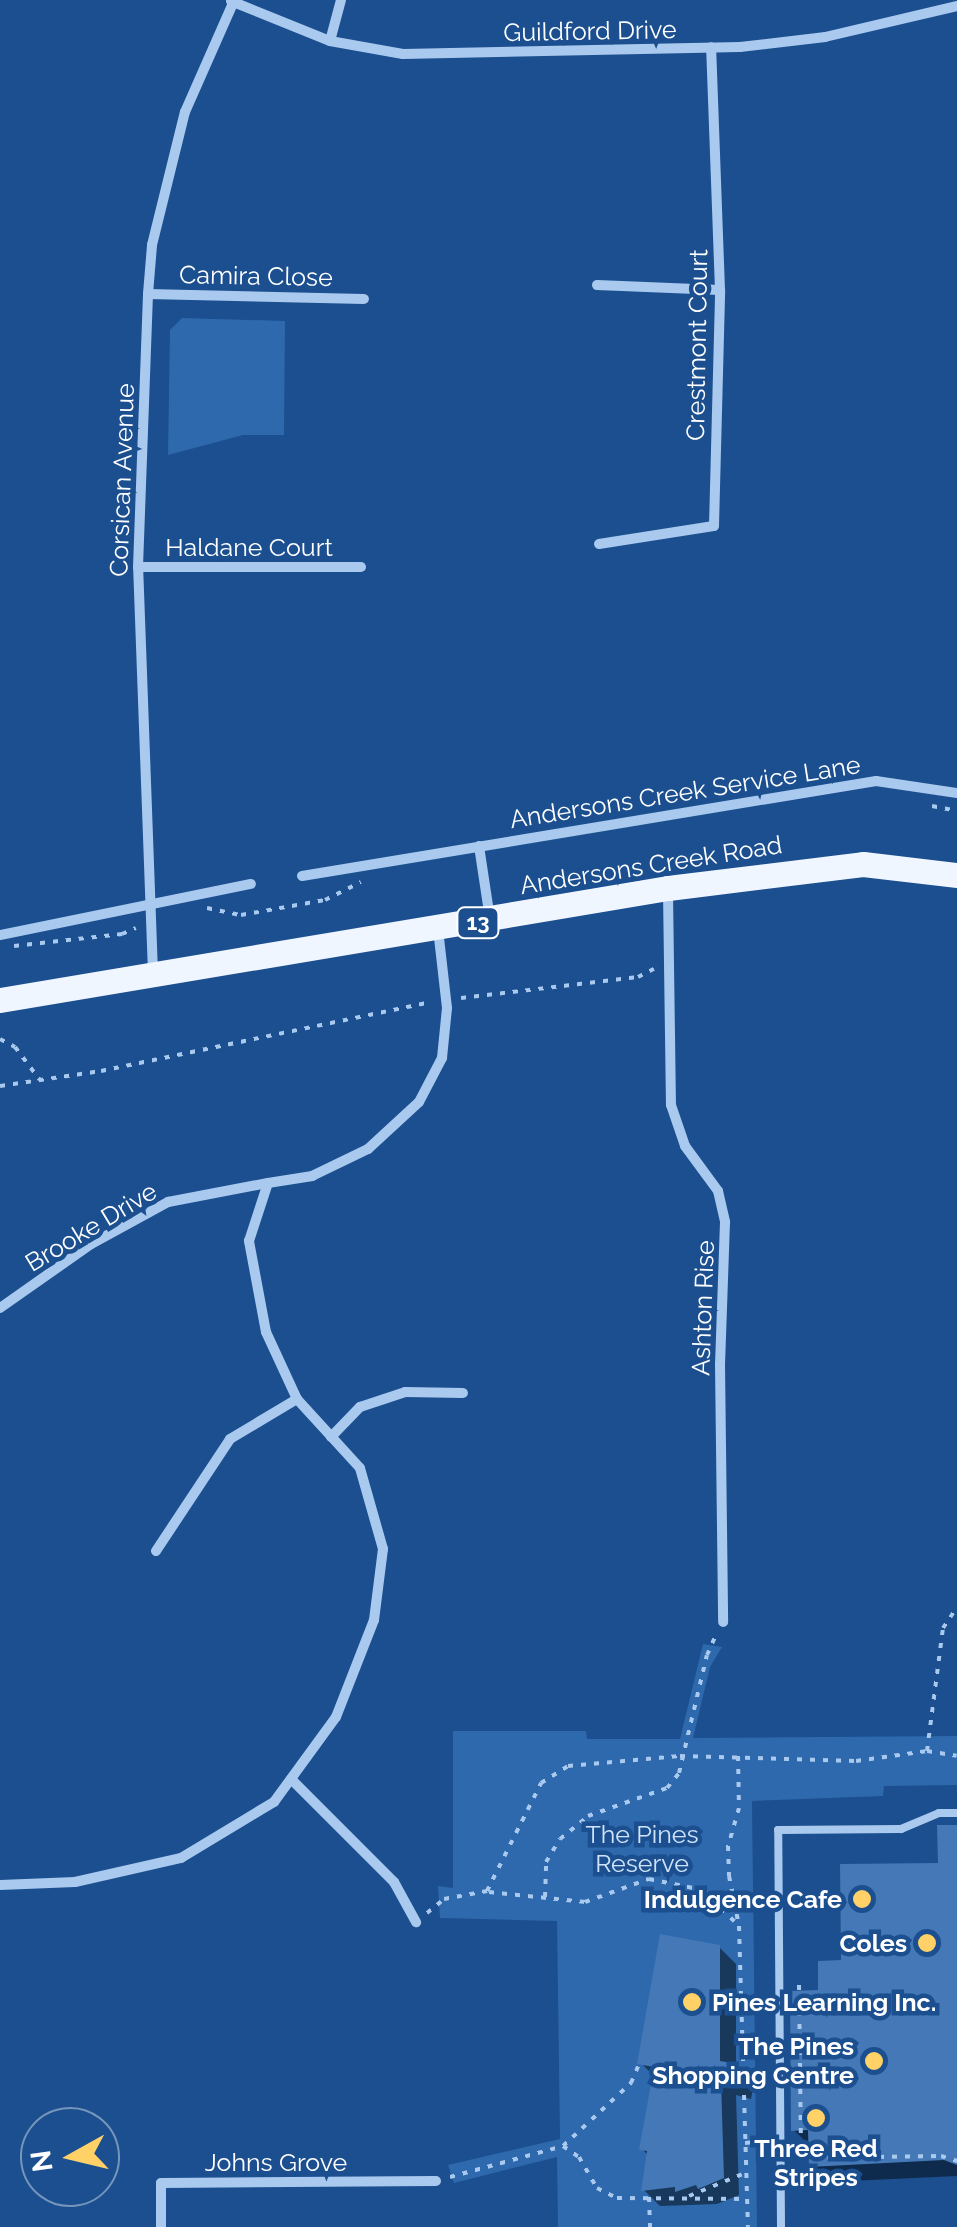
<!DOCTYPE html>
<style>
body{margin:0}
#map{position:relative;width:957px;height:2227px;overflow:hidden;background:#1b4f8f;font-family:Raleway,sans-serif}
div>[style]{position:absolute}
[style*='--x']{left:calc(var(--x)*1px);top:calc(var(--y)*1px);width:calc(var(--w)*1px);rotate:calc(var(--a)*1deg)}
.green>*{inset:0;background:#2e69ad}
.shadow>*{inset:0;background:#0007}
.building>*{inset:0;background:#4478b7}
.path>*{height:4px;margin-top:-2px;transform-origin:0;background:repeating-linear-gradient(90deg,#a9c9ee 0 5px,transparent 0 13px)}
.lane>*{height:8px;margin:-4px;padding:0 4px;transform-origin:4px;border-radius:4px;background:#a9c9ee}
.street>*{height:10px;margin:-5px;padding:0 5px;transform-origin:5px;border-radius:5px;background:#a9c9ee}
.primary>*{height:25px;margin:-12.5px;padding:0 12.5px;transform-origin:12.5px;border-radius:12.5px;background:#f0f6ff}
.dots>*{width:28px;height:28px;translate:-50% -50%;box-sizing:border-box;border:5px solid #1b4f8f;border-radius:50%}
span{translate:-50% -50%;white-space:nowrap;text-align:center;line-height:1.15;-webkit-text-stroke:9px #1b4f8f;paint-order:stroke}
.shield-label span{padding:2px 8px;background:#1b4f8f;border:2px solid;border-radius:8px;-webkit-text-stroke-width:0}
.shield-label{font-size:22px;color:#fff;font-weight:700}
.street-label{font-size:25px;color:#fff}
.park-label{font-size:25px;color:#cfe3fa}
.poi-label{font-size:25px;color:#fff;font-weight:700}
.right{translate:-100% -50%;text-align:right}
.left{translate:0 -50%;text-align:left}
.north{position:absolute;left:20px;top:2107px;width:100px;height:100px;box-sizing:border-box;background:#1b4f8f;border:2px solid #7695bc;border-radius:50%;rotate:262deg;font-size:28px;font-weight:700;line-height:40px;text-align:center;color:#fff}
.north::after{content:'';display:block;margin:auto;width:35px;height:45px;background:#ffd166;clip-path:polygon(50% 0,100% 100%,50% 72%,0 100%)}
</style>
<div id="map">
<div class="green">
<div style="clip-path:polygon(182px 318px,285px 321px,284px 435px,243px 435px,168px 455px,170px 330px)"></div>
<div style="clip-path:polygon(703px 1644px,722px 1647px,710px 1667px,693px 1738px,957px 1736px,957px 1785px,884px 1786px,883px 1796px,752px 1801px,757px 2227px,558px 2227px,557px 2157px,454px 2183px,448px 2165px,560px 2139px,557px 1921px,440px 1918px,438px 1886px,453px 1888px,453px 1731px,586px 1731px,587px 1739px,680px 1739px)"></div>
</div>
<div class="shadow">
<div style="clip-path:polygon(957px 1828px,957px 2176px,828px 2182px,811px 2165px,811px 2147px,794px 2130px,821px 1993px,844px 1963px,941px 1865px)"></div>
<div style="clip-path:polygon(719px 1947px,736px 1964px,736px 2065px,754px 2083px,751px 2099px,736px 2095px,739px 2195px,717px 2204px,660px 2206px,644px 2190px,649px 2156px,642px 2149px,655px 2077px,640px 2062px)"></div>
</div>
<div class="building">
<div style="clip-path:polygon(937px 1825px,957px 1825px,957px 2165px,944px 2160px,809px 2167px,808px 2130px,791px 2131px,790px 1991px,818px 1990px,818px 1961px,841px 1960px,840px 1864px,938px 1863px)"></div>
<div style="clip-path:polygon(660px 1934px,720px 1945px,720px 2061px,738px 2064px,735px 2084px,721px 2080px,724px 2178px,698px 2189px,696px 2185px,675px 2192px,675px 2187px,641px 2191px,647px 2151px,639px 2150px,654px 2067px,637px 2064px)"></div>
</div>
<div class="path">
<div style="--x:932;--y:806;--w:25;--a:11"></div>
<div style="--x:207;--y:908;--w:35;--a:12"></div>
<div style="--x:241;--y:915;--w:85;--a:-10.1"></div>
<div style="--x:325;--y:900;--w:40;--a:-26.6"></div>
<div style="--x:14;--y:946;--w:109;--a:-6.3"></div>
<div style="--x:122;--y:934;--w:15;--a:-23"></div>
<div style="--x:461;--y:998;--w:178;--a:-6.8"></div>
<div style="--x:638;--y:977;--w:18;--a:-27"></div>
<div style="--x:0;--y:1039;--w:17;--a:28"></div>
<div style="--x:15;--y:1047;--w:41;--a:52.9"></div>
<div style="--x:0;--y:1086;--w:102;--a:-8.4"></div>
<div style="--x:101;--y:1071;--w:336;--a:-11.8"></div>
<div style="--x:927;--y:1751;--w:124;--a:-82.6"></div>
<div style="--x:943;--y:1628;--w:25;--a:-56"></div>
<div style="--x:738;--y:1756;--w:52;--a:88.9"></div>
<div style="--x:739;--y:1808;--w:40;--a:106"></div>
<div style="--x:728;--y:1846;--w:30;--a:88"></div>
<div style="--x:729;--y:1876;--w:51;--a:78.7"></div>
<div style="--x:739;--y:1926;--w:301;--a:88.3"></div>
<div style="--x:489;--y:1892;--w:97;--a:5.9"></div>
<div style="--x:585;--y:1902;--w:68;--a:-19.8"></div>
<div style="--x:649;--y:1879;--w:55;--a:11.5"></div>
<div style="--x:703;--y:1890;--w:51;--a:45"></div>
<div style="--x:545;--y:1897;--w:35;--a:-88"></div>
<div style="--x:546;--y:1862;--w:27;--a:-59"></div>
<div style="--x:560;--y:1839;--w:36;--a:-39"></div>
<div style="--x:588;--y:1816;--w:84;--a:-19.5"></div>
<div style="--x:667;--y:1788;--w:19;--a:-51"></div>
<div style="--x:679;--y:1773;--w:121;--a:-76.7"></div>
<div style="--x:707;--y:1655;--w:22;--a:-66"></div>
<div style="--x:427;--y:1913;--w:22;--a:-39"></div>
<div style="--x:444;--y:1899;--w:44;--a:-10.5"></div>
<div style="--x:487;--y:1891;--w:121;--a:-63.4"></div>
<div style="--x:541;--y:1783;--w:32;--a:-32"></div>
<div style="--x:568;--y:1766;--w:112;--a:-5.1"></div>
<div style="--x:680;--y:1756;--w:176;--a:1.6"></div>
<div style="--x:856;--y:1761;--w:72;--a:-8"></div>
<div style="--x:927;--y:1751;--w:30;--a:9"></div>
<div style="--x:799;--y:1985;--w:173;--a:89.3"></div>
<div style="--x:801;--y:2158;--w:140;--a:-0.8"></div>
<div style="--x:941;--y:2156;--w:17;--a:17"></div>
<div style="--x:745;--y:2143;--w:20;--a:-6"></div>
<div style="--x:563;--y:2146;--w:19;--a:35"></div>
<div style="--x:579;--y:2157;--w:36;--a:60"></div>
<div style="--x:597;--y:2188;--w:22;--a:27"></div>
<div style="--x:617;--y:2198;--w:130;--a:0.4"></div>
<div style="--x:850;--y:2158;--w:17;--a:-80"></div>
<div style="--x:450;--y:2177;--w:117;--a:-15.3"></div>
<div style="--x:563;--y:2146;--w:93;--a:-42.8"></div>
<div style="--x:631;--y:2083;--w:21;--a:-67"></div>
<div style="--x:689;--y:2196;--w:61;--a:-22.3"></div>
<div style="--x:649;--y:2197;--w:30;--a:88"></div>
</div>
<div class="lane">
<div style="--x:781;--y:2227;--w:397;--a:-90.4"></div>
<div style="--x:778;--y:1830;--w:123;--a:-0.5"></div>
<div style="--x:901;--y:1829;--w:41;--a:-22.8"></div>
<div style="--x:939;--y:1813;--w:18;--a:0"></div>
</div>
<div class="street">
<div style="--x:231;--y:1;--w:107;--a:22"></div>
<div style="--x:330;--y:41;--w:74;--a:10.1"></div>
<div style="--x:403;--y:54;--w:337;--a:-1.2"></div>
<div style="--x:740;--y:47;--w:86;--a:-6.7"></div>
<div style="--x:825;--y:37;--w:136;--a:-13.2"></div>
<div style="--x:330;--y:41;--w:42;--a:-75"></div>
<div style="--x:597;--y:285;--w:123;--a:2.3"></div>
<div style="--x:148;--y:294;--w:216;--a:1.3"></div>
<div style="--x:599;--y:544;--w:116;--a:-8.9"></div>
<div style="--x:714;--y:526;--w:236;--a:-88.5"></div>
<div style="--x:720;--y:290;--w:243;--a:-92.1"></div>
<div style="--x:138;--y:567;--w:223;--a:0"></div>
<div style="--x:479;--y:846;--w:74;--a:81.4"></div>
<div style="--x:302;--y:876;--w:582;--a:-9.4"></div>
<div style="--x:876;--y:781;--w:82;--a:8.4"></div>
<div style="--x:668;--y:892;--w:213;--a:89.2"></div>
<div style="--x:671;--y:1105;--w:43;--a:71.1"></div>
<div style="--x:685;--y:1146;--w:56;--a:53.7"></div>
<div style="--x:718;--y:1191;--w:32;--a:77"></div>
<div style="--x:725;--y:1222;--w:142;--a:92"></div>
<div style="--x:720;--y:1364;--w:258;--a:89.3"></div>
<div style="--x:0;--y:935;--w:256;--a:-11.5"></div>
<div style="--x:153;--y:973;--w:406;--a:-92.1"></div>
<div style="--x:138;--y:567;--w:273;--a:-87.9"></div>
<div style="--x:148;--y:294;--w:49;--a:-85.3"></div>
<div style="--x:152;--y:245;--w:137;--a:-76.1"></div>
<div style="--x:185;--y:112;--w:119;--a:-66.2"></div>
<div style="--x:0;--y:1308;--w:111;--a:-35.1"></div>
<div style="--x:91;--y:1244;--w:88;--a:-28.6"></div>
<div style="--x:168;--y:1202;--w:102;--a:-10.8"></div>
<div style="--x:331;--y:1437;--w:42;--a:-46"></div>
<div style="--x:360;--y:1407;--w:47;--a:-18.4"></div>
<div style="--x:405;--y:1392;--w:58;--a:1"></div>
<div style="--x:156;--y:1551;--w:134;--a:-56.5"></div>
<div style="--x:230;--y:1439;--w:78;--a:-30.8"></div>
<div style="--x:291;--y:1779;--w:146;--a:45"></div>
<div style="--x:394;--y:1882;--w:46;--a:61.2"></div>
<div style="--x:0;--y:1885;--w:75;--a:-2.3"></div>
<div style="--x:75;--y:1882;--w:109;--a:-12.8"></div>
<div style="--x:181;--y:1858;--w:109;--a:-31.1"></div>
<div style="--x:274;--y:1802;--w:105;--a:-53.9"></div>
<div style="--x:336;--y:1717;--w:104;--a:-68.6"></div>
<div style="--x:374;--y:1620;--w:72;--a:-82.8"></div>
<div style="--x:383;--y:1549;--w:84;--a:-105.9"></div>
<div style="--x:360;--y:1468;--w:93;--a:-132.4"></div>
<div style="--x:297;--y:1399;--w:74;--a:-114.8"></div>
<div style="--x:266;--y:1332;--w:93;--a:-100.6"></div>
<div style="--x:249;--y:1241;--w:61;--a:-71.9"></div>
<div style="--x:268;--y:1183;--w:45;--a:-9"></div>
<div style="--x:312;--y:1176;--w:62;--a:-25.7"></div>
<div style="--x:368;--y:1149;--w:69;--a:-42.7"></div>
<div style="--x:419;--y:1102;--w:50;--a:-62.4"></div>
<div style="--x:442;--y:1058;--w:50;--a:-84.3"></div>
<div style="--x:447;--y:1008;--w:80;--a:-96.5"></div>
<div style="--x:161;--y:2227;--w:44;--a:-90"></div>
<div style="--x:161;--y:2183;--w:275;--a:-0.4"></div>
</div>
<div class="primary">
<div style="--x:0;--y:1000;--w:677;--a:-9.52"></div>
<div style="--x:668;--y:888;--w:196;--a:-7"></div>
<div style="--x:863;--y:864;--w:95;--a:6.7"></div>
</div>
<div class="dots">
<div style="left:862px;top:1899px;background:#ffd166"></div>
<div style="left:927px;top:1943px;background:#ffd166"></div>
<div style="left:692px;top:2002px;background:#ffd166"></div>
<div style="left:874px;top:2061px;background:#ffd166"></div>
<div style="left:816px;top:2118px;background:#ffd166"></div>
</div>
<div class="shield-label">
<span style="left:478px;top:923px">13</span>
</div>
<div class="street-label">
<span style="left:590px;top:31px;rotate:-1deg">Guildford Drive</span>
<span style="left:256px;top:276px;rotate:1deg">Camira Close</span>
<span style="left:697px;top:345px;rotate:-89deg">Crestmont Court</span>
<span style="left:122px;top:480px;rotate:-88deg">Corsican Avenue</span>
<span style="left:249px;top:547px">Haldane Court</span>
<span style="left:685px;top:792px;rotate:-9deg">Andersons Creek Service Lane</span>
<span style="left:651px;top:865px;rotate:-9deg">Andersons Creek Road</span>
<span style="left:91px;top:1227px;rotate:-31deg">Brooke Drive</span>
<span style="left:703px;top:1308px;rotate:-88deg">Ashton Rise</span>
<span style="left:276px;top:2162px">Johns Grove</span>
</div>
<div class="park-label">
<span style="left:642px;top:1849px">The Pines<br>Reserve</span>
</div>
<div class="poi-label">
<span class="right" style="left:842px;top:1899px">Indulgence Cafe</span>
<span class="right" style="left:907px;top:1943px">Coles</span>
<span class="left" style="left:712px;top:2002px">Pines Learning Inc.</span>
<span class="right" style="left:854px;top:2061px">The Pines<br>Shopping Centre</span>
<span style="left:816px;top:2163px">Three Red<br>Stripes</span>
</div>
<div class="north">N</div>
</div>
